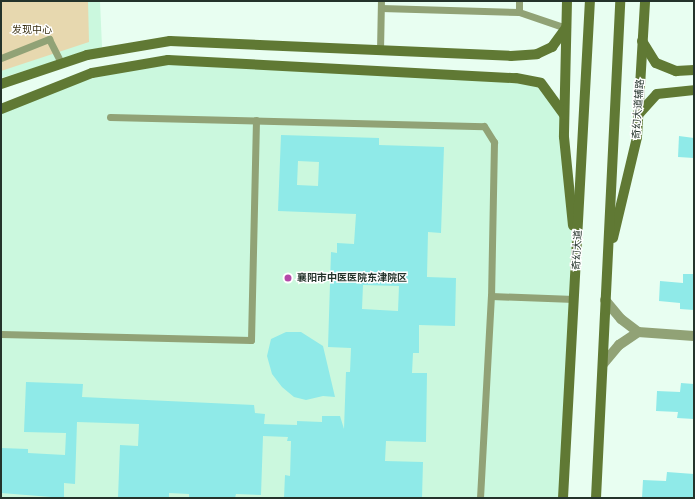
<!DOCTYPE html>
<meta charset="utf-8">
<style>
body{margin:0}
#map{position:relative;width:695px;height:499px;overflow:hidden;background:#e8fef1;font-family:Arial,"Noto Sans SC",sans-serif}
div>[style]{position:absolute}
[style*='--x']{left:calc(var(--x)*1px);top:calc(var(--y)*1px);width:calc(var(--w)*1px);rotate:calc(var(--a)*1deg)}
.built>*{inset:0;background:#cbf8de}
.green>*{inset:0;background:#e7d8af}
.building>*{inset:0;background:#8feae8}
.lane>*{height:7px;margin:-3.5px;padding:0 3.5px;transform-origin:3.5px;border-radius:3.5px;background:#91a276}
.street>*{height:10px;margin:-5px;padding:0 5px;transform-origin:5px;border-radius:5px;background:#91a276}
.secondary>*{height:10px;margin:-5px;padding:0 5px;transform-origin:5px;border-radius:5px;background:#607934}
.dots>*{width:11px;height:11px;translate:-50% -50%;box-sizing:border-box;border:2px solid #fff;border-radius:50%}
span{translate:-50% -50%;white-space:nowrap;text-align:center;line-height:1.15;-webkit-text-stroke:3px #fff;paint-order:stroke}
.park-label{font-size:10px;color:#3a3013}
.street-label{font-size:10px;color:#24332b}
.poi-label{font-size:10px;color:#24332b;font-weight:700}
.left{translate:0 -50%;text-align:left}
.frame{position:absolute;inset:0;border:2px solid #24332b;pointer-events:none}
</style>
<div id="map">
<div class="built">
<div style="clip-path:polygon(1px 1px,100px 1px,102px 47px,1px 78px)"></div>
<div style="clip-path:polygon(168px 60px,541px 83px,564px 115px,576px 256px,563px 498px,1px 498px,1px 109px,92px 73px)"></div>
</div>
<div class="green">
<div style="clip-path:polygon(1px 1px,88px 1px,89px 42px,1px 71px)"></div>
</div>
<div class="building">
<div style="clip-path:polygon(evenodd,281px 135px,379px 138px,379px 145px,444px 147px,441px 233px,428px 232px,427px 277px,456px 278px,455px 326px,419px 325px,419px 353px,413px 353px,412px 373px,427px 373px,426px 442px,386px 441px,385px 461px,423px 462px,422px 498px,284px 498px,285px 475px,290px 476px,291px 441px,287px 441px,288px 437px,263px 436px,261px 495px,236px 494px,235px 498px,189px 498px,189px 494px,169px 493px,169px 498px,118px 498px,120px 445px,138px 446px,139px 424px,77px 422px,75px 484px,64px 483px,64px 498px,1px 493px,1px 448px,28px 449px,28px 453px,65px 455px,66px 433px,24px 432px,26px 382px,83px 384px,82px 397px,254px 405px,255px 413px,265px 414px,264px 424px,297px 425px,297px 421px,322px 422px,322px 416px,340px 416px,344px 429px,346px 372px,350px 372px,351px 348px,328px 347px,331px 252px,337px 253px,337px 243px,354px 244px,356px 214px,278px 211px,281px 135px,298px 161px,319px 162px,318px 186px,297px 185px,298px 161px,281px 135px,363px 285px,399px 286px,398px 311px,362px 309px,363px 285px)"></div>
<div style="clip-path:polygon(679px 136px,694px 138px,694px 158px,678px 157px)"></div>
<div style="clip-path:polygon(683px 274px,694px 274px,694px 310px,680px 309px,680px 303px,659px 301px,660px 281px,683px 283px)"></div>
<div style="clip-path:polygon(286px 332px,301px 332px,323px 346px,335px 397px,323px 396px,306px 400px,294px 397px,282px 387px,272px 374px,267px 356px,271px 339px)"></div>
<div style="clip-path:polygon(681px 383px,694px 384px,694px 419px,677px 418px,678px 412px,656px 411px,657px 391px,680px 392px)"></div>
<div style="clip-path:polygon(667px 472px,694px 474px,694px 498px,642px 498px,643px 480px,666px 481px)"></div>
</div>
<div class="lane">
<div style="--x:381;--y:8;--w:138;--a:1.7"></div>
<div style="--x:519;--y:12;--w:11;--a:-90"></div>
<div style="--x:519;--y:12;--w:50;--a:18.8"></div>
<div style="--x:380;--y:51;--w:50;--a:-88.9"></div>
<div style="--x:1;--y:58;--w:52;--a:-21.6"></div>
<div style="--x:49;--y:39;--w:27;--a:63"></div>
<div style="--x:110;--y:117;--w:374;--a:1.4"></div>
<div style="--x:484;--y:126;--w:19;--a:58"></div>
<div style="--x:494;--y:142;--w:154;--a:91.1"></div>
<div style="--x:1;--y:334;--w:250;--a:1.4"></div>
<div style="--x:251;--y:340;--w:220;--a:-88.7"></div>
<div style="--x:480;--y:498;--w:202;--a:-86.9"></div>
<div style="--x:491;--y:296;--w:83;--a:2.1"></div>
</div>
<div class="street">
<div style="--x:605;--y:300;--w:25;--a:50"></div>
<div style="--x:621;--y:319;--w:21;--a:37"></div>
<div style="--x:638;--y:332;--w:56;--a:4.1"></div>
<div style="--x:603;--y:364;--w:25;--a:-50"></div>
<div style="--x:619;--y:345;--w:23;--a:-34"></div>
</div>
<div class="secondary">
<div style="--x:567;--y:1;--w:136;--a:91.3"></div>
<div style="--x:564;--y:137;--w:89;--a:84.2"></div>
<div style="--x:642;--y:41;--w:26;--a:58"></div>
<div style="--x:656;--y:63;--w:22;--a:22"></div>
<div style="--x:676;--y:71;--w:18;--a:-3"></div>
<div style="--x:1;--y:84;--w:91;--a:-18.6"></div>
<div style="--x:87;--y:55;--w:84;--a:-9.6"></div>
<div style="--x:170;--y:41;--w:341;--a:2.5"></div>
<div style="--x:511;--y:56;--w:26;--a:-4"></div>
<div style="--x:537;--y:54;--w:17;--a:-25"></div>
<div style="--x:552;--y:47;--w:24;--a:-54"></div>
<div style="--x:1;--y:109;--w:98;--a:-21.6"></div>
<div style="--x:92;--y:73;--w:77;--a:-9.7"></div>
<div style="--x:168;--y:60;--w:348;--a:3"></div>
<div style="--x:516;--y:78;--w:25;--a:11"></div>
<div style="--x:541;--y:83;--w:39;--a:54"></div>
<div style="--x:638;--y:115;--w:28;--a:-48"></div>
<div style="--x:657;--y:94;--w:37;--a:-6"></div>
<div style="--x:613;--y:238;--w:104;--a:-76.6"></div>
<div style="--x:637;--y:137;--w:136;--a:-86.6"></div>
<div style="--x:563;--y:498;--w:498;--a:-86.9"></div>
<div style="--x:596;--y:498;--w:498;--a:-87.2"></div>
</div>
<div class="dots">
<div style="left:288px;top:278px;background:#b549a9"></div>
</div>
<div class="park-label">
<span style="left:32px;top:30px">发现中心</span>
</div>
<div class="street-label">
<span style="left:638px;top:109px;rotate:-86deg">奇幻大道辅路</span>
<span style="left:577px;top:250px;rotate:-87deg">奇幻大道</span>
</div>
<div class="poi-label">
<span class="left" style="left:297px;top:278px">襄阳市中医医院东津院区</span>
</div>
<div class="frame"></div>
</div>
